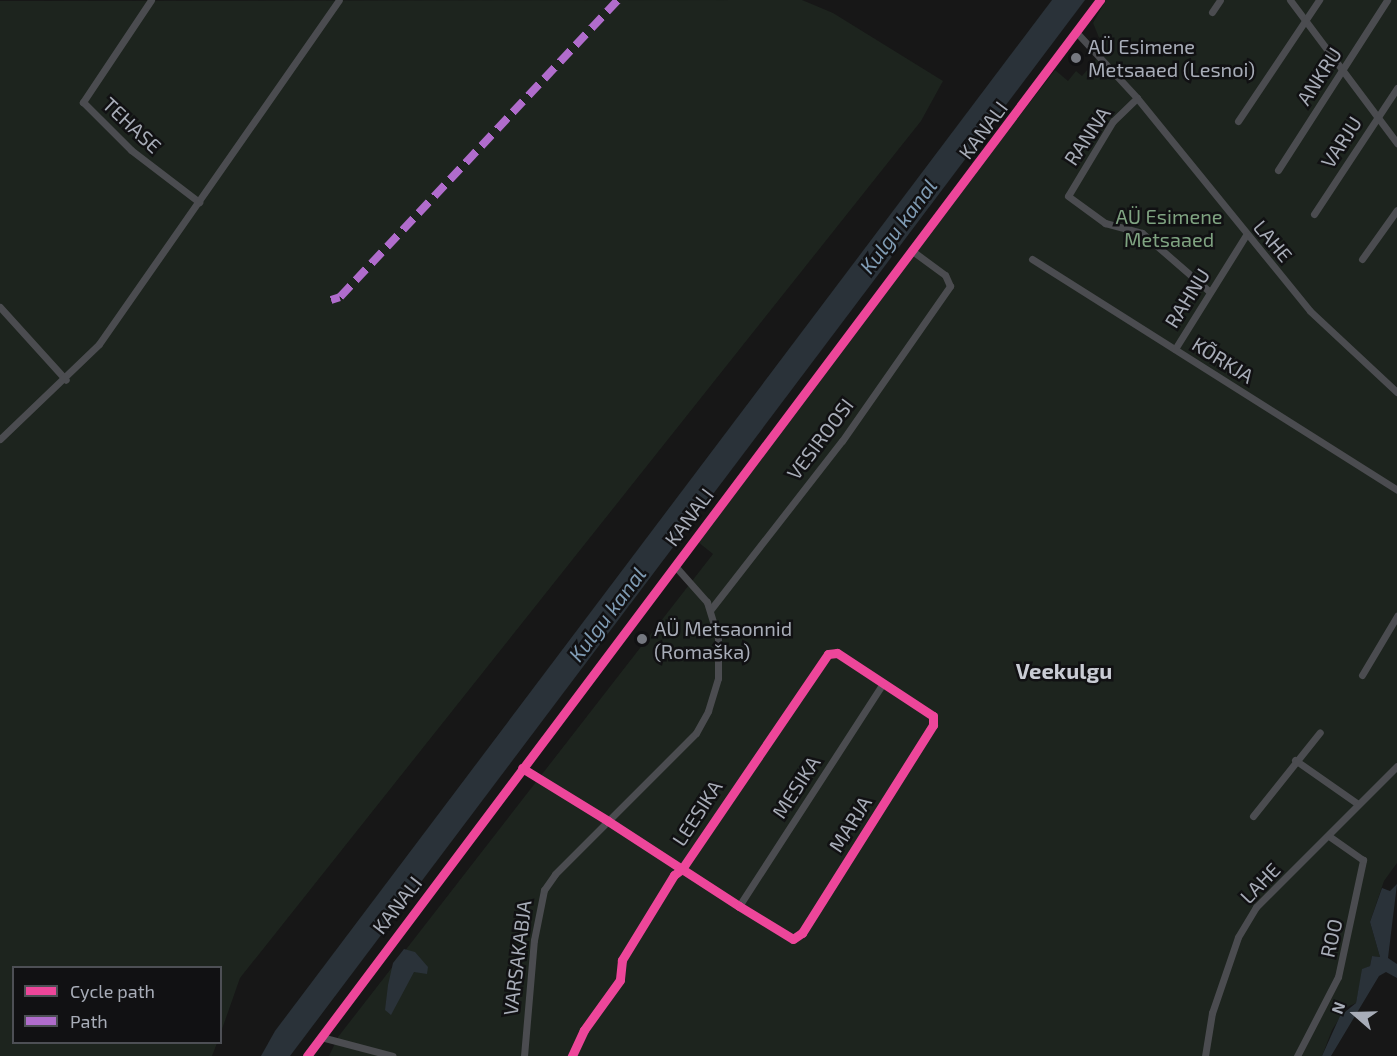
<!DOCTYPE html>
<meta charset="utf-8">
<style>
body{margin:0}
#map{position:relative;width:1397px;height:1056px;overflow:hidden;background:#171717;font-family:"Exo 2",sans-serif}
div>[style]{position:absolute}
[style*='--x']{left:calc(var(--x)*1px);top:calc(var(--y)*1px);width:calc(var(--w)*1px);rotate:calc(var(--a)*1deg)}
.green>*{inset:0;background:#1d241e}
.water>*{inset:0;background:#2a3239}
.street>*{height:7px;margin:-3.5px;padding:0 3.5px;transform-origin:3.5px;border-radius:3.5px;background:#4b4c50}
.quiet>*{height:8px;margin-top:-4px;transform-origin:0;background:repeating-linear-gradient(90deg,#b06ccc 0 15px,transparent 0 23px)}
.cycleway>*{height:9px;margin:-4.5px;padding:0 4.5px;transform-origin:4.5px;border-radius:4.5px;background:#ed469a}
.dots>*{width:16px;height:16px;translate:-50% -50%;box-sizing:border-box;border:3px solid #111113;border-radius:50%}
span{translate:-50% -50%;white-space:nowrap;text-align:center;line-height:1.15;-webkit-text-stroke:5px #111113;paint-order:stroke}
.poi-label{font-size:20px;color:#a8adb8}
.left{translate:0 -50%;text-align:left}
.street-label{font-size:20px;color:#a8adb8}
.park-label{font-size:20px;color:#7fa381}
.water-label{font-size:21px;color:#7f9bb3;font-style:italic}
.quarter-label{font-size:22px;color:#c9ccd4;font-weight:700}
.legend{position:absolute;left:12px;top:966px;width:210px;height:78px;box-sizing:border-box;background:#111113;border:2px solid #4d4f55;margin:0;padding:8px 10px;list-style:none;font-size:18px;color:#a8adb8}
.legend li{display:flex;align-items:center;gap:12px;height:30px}
.legend b{width:30px;border:2px solid #4d4f55}
.north{position:absolute;left:1325px;top:984px;width:60px;height:60px;-webkit-text-stroke:4px #111113;paint-order:stroke;rotate:290deg;font-size:16px;font-weight:700;line-height:24px;text-align:center;color:#a8adb8}
.north::after{content:'';display:block;margin:auto;width:21px;height:27px;background:#a8adb8;clip-path:polygon(50% 0,100% 100%,50% 72%,0 100%)}
</style>
<div id="map">
<div class="green">
<div style="clip-path:polygon(802px 0,833px 13px,943px 81px,921px 121px,240px 978px,221px 1032px,220px 968px,14px 968px,14px 1042px,217px 1043px,212px 1056px,0 1056px,0 1px)"></div>
<div style="clip-path:polygon(1106px 0,1397px 0,1397px 863px,1384px 881px,1370px 922px,1380px 957px,1372px 956px,1370px 966px,1363px 969px,1356px 1003px,1347px 1007px,1332px 1030px,1322px 1056px,329px 1056px,338px 1037px,713px 554px,698px 542px,953px 202px,1055px 70px,1068px 81px,1076px 71px,1082px 76px,1104px 50px,1093px 23px)"></div>
</div>
<div class="water">
<div style="clip-path:polygon(1052px 0,1085px 0,290px 1056px,261px 1056px,275px 1031px)"></div>
<div style="clip-path:polygon(1397px 884px,1388px 958px,1397px 964px,1397px 978px,1386px 972px,1379px 976px,1331px 1056px,1322px 1056px,1340px 1016px,1356px 1003px,1362px 969px,1370px 966px,1372px 956px,1380px 957px,1370px 922px,1382px 888px,1390px 891px)"></div>
<div style="clip-path:polygon(404px 949px,415px 952px,428px 967px,427px 974px,414px 972px,391px 1015px,385px 1010px,388px 985px,393px 963px)"></div>
</div>
<div class="street">
<div style="--x:151;--y:0;--w:123;--a:123.7"></div>
<div style="--x:83;--y:102;--w:68;--a:45"></div>
<div style="--x:131;--y:150;--w:86;--a:37.4"></div>
<div style="--x:1290;--y:0;--w:179;--a:53.2"></div>
<div style="--x:1212;--y:12;--w:14;--a:-56"></div>
<div style="--x:1078;--y:34;--w:87;--a:47.3"></div>
<div style="--x:1137;--y:98;--w:274;--a:50.9"></div>
<div style="--x:1310;--y:311;--w:119;--a:43"></div>
<div style="--x:1137;--y:98;--w:33;--a:136"></div>
<div style="--x:1113;--y:121;--w:87;--a:121"></div>
<div style="--x:1068;--y:196;--w:46;--a:36.1"></div>
<div style="--x:1105;--y:223;--w:38;--a:15"></div>
<div style="--x:1142;--y:233;--w:89;--a:40.9"></div>
<div style="--x:1238;--y:121;--w:146;--a:-56.2"></div>
<div style="--x:1278;--y:170;--w:202;--a:-57.3"></div>
<div style="--x:1314;--y:214;--w:151;--a:-56.6"></div>
<div style="--x:1032;--y:259;--w:432;--a:32.3"></div>
<div style="--x:1362;--y:259;--w:60;--a:-54.5"></div>
<div style="--x:0;--y:307;--w:98;--a:47.9"></div>
<div style="--x:1175;--y:349;--w:134;--a:-58.1"></div>
<div style="--x:0;--y:439;--w:137;--a:-43.8"></div>
<div style="--x:99;--y:344;--w:419;--a:-55.1"></div>
<div style="--x:711;--y:609;--w:213;--a:-52.1"></div>
<div style="--x:842;--y:441;--w:189;--a:-55.1"></div>
<div style="--x:950;--y:286;--w:12;--a:-114"></div>
<div style="--x:945;--y:275;--w:42;--a:-143.7"></div>
<div style="--x:1362;--y:675;--w:69;--a:-59.3"></div>
<div style="--x:1295;--y:760;--w:77;--a:34.9"></div>
<div style="--x:522;--y:768;--w:101;--a:31.6"></div>
<div style="--x:608;--y:821;--w:88;--a:33"></div>
<div style="--x:682;--y:869;--w:68;--a:33"></div>
<div style="--x:739;--y:906;--w:63;--a:31.4"></div>
<div style="--x:793;--y:939;--w:11;--a:-34"></div>
<div style="--x:802;--y:933;--w:246;--a:-57.8"></div>
<div style="--x:933;--y:725;--w:9;--a:-90"></div>
<div style="--x:933;--y:716;--w:115;--a:-146.7"></div>
<div style="--x:837;--y:653;--w:9;--a:174"></div>
<div style="--x:828;--y:654;--w:260;--a:124.2"></div>
<div style="--x:682;--y:869;--w:10;--a:143"></div>
<div style="--x:674;--y:875;--w:100;--a:121.5"></div>
<div style="--x:622;--y:960;--w:20;--a:96"></div>
<div style="--x:620;--y:980;--w:62;--a:125.8"></div>
<div style="--x:584;--y:1030;--w:29;--a:115"></div>
<div style="--x:1253;--y:816;--w:107;--a:-51.4"></div>
<div style="--x:739;--y:906;--w:263;--a:-57.1"></div>
<div style="--x:321;--y:1037;--w:74;--a:14.8"></div>
<div style="--x:307;--y:1056;--w:1321;--a:-53.1"></div>
<div style="--x:524;--y:1056;--w:116;--a:-85.1"></div>
<div style="--x:534;--y:940;--w:51;--a:-78.7"></div>
<div style="--x:544;--y:890;--w:19;--a:-55"></div>
<div style="--x:555;--y:874;--w:199;--a:-45"></div>
<div style="--x:696;--y:733;--w:25;--a:-61"></div>
<div style="--x:708;--y:711;--w:34;--a:-73"></div>
<div style="--x:718;--y:678;--w:40;--a:-90"></div>
<div style="--x:718;--y:638;--w:38;--a:-107"></div>
<div style="--x:707;--y:602;--w:48;--a:-131.6"></div>
<div style="--x:1205;--y:1056;--w:44;--a:-80.8"></div>
<div style="--x:1212;--y:1013;--w:80;--a:-71.1"></div>
<div style="--x:1238;--y:937;--w:35;--a:-59"></div>
<div style="--x:1256;--y:907;--w:199;--a:-45"></div>
<div style="--x:1297;--y:1056;--w:89;--a:-62.6"></div>
<div style="--x:1338;--y:977;--w:120;--a:-77.9"></div>
<div style="--x:1363;--y:860;--w:42;--a:-144.8"></div>
</div>
<div class="quiet">
<div style="--x:331;--y:300;--w:9;--a:-18"></div>
<div style="--x:340;--y:297;--w:407;--a:-46.9"></div>
</div>
<div class="cycleway">
<div style="--x:522;--y:768;--w:101;--a:31.6"></div>
<div style="--x:608;--y:821;--w:88;--a:33"></div>
<div style="--x:682;--y:869;--w:68;--a:33"></div>
<div style="--x:739;--y:906;--w:63;--a:31.4"></div>
<div style="--x:793;--y:939;--w:11;--a:-34"></div>
<div style="--x:802;--y:933;--w:246;--a:-57.8"></div>
<div style="--x:933;--y:725;--w:9;--a:-90"></div>
<div style="--x:933;--y:716;--w:115;--a:-146.7"></div>
<div style="--x:837;--y:653;--w:9;--a:174"></div>
<div style="--x:828;--y:654;--w:260;--a:124.2"></div>
<div style="--x:682;--y:869;--w:10;--a:143"></div>
<div style="--x:674;--y:875;--w:100;--a:121.5"></div>
<div style="--x:622;--y:960;--w:20;--a:96"></div>
<div style="--x:620;--y:980;--w:62;--a:125.8"></div>
<div style="--x:584;--y:1030;--w:29;--a:115"></div>
<div style="--x:307;--y:1056;--w:1321;--a:-53.1"></div>
</div>
<div class="dots">
<div style="left:1076px;top:58px;background:#757880"></div>
<div style="left:642px;top:639px;background:#757880"></div>
</div>
<div class="poi-label">
<span class="left" style="left:1088px;top:58px">AÜ Esimene<br>Metsaaed (Lesnoi)</span>
<span class="left" style="left:654px;top:640px">AÜ Metsaonnid<br>(Romaška)</span>
</div>
<div class="street-label">
<span style="left:1319px;top:76px;rotate:-57deg">ANKRU</span>
<span style="left:132px;top:125px;rotate:43deg">TEHASE</span>
<span style="left:983px;top:130px;rotate:-53deg">KANALI</span>
<span style="left:1087px;top:136px;rotate:-56deg">RANNA</span>
<span style="left:1341px;top:142px;rotate:-57deg">VARJU</span>
<span style="left:1273px;top:241px;rotate:50deg">LAHE</span>
<span style="left:1187px;top:298px;rotate:-58deg">RAHNU</span>
<span style="left:1223px;top:360px;rotate:32deg">KÕRKJA</span>
<span style="left:820px;top:439px;rotate:-53deg">VESIROOSI</span>
<span style="left:689px;top:517px;rotate:-53deg">KANALI</span>
<span style="left:796px;top:787px;rotate:-57deg">MESIKA</span>
<span style="left:697px;top:813px;rotate:-57deg">LEESIKA</span>
<span style="left:850px;top:824px;rotate:-58deg">MARJA</span>
<span style="left:1260px;top:883px;rotate:-46deg">LAHE</span>
<span style="left:397px;top:905px;rotate:-52deg">KANALI</span>
<span style="left:1331px;top:938px;rotate:-77deg">ROO</span>
<span style="left:517px;top:958px;rotate:-83deg">VARSAKABJA</span>
</div>
<div class="park-label">
<span style="left:1169px;top:228px">AÜ Esimene<br>Metsaaed</span>
</div>
<div class="water-label">
<span style="left:898px;top:226px;rotate:-53deg">Kulgu kanal</span>
<span style="left:607px;top:614px;rotate:-53deg">Kulgu kanal</span>
</div>
<div class="quarter-label">
<span style="left:1064px;top:671px">Veekulgu</span>
</div>
<ul class="legend">
<li><b style="height:8px;background:#ed469a"></b>Cycle path</li>
<li><b style="height:8px;background:#b06ccc"></b>Path</li>
</ul>
<div class="north">N</div>
</div>
